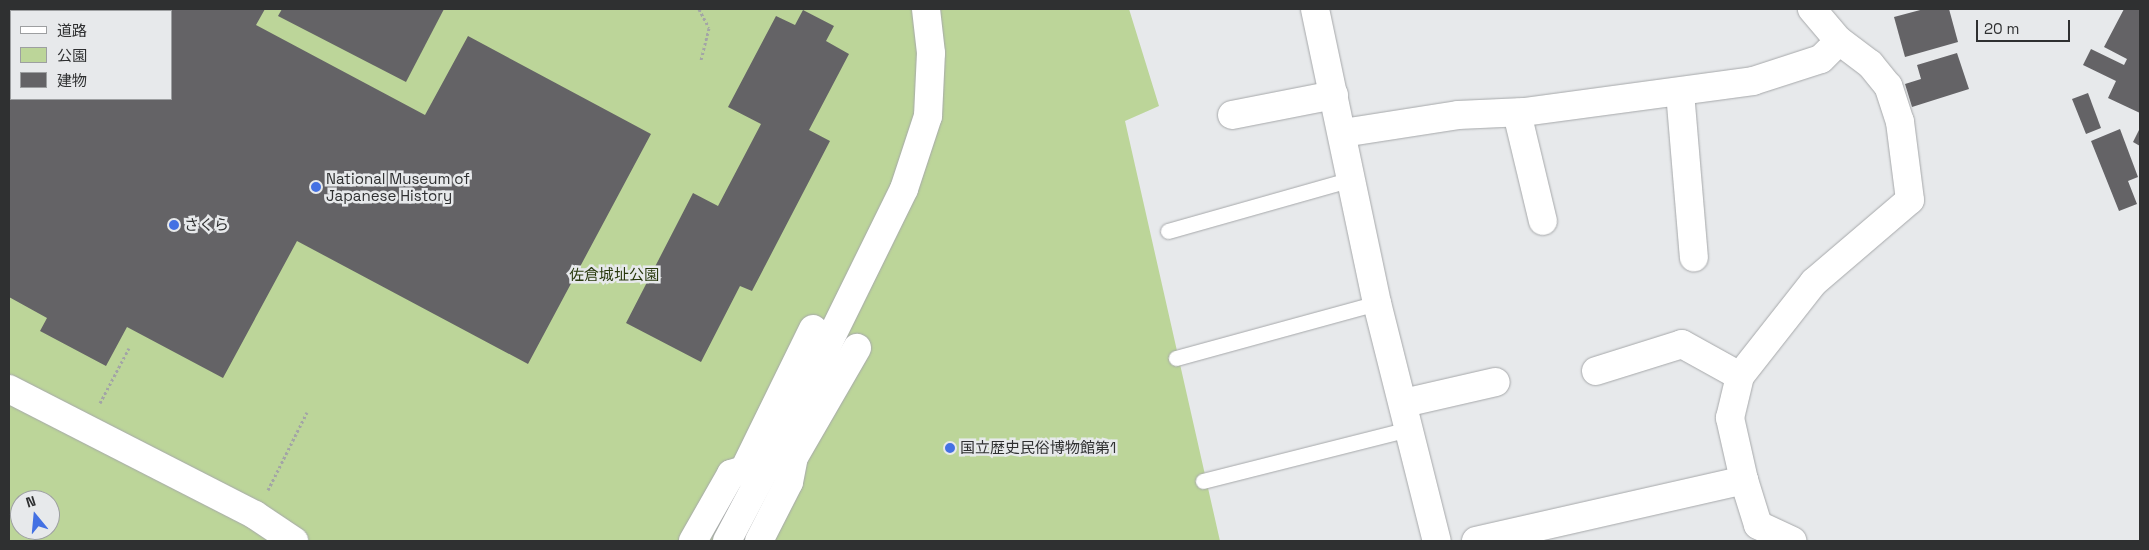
<!DOCTYPE html>
<meta charset="utf-8">
<style>
body{margin:0}
#map{position:relative;width:2149px;height:550px;overflow:hidden;background:#e7e9eb;font-family:"Space Grotesk","Noto Sans JP",sans-serif}
div>[style]{position:absolute}
[style*='--x']{left:calc(var(--x)*1px);top:calc(var(--y)*1px);width:calc(var(--w)*1px);rotate:calc(var(--a)*1deg)}
.green>*{inset:0;background:#bcd599}
.building>*{inset:0;background:#646366}
.path>*{height:3px;margin-top:-1.5px;transform-origin:0;background:repeating-linear-gradient(90deg,#a3a5a6 0 2.5px,transparent 0 5px)}
.roads{filter:drop-shadow(0 0 1px #a6a8aa) drop-shadow(0 0 1px #a6a8aa)}
.lane>*{height:15px;margin:-7.5px;padding:0 7.5px;transform-origin:7.5px;border-radius:7.5px;background:#fff}
.street>*{height:28px;margin:-14px;padding:0 14px;transform-origin:14px;border-radius:14px;background:#fff}
.secondary>*{height:28px;margin:-14px;padding:0 14px;transform-origin:14px;border-radius:14px;background:#fff}
.dots>*{width:14px;height:14px;translate:-50% -50%;box-sizing:border-box;border:2px solid #e7e9eb;border-radius:50%}
span{translate:-50% -50%;white-space:nowrap;text-align:center;line-height:1.15;-webkit-text-stroke:5px #e7e9eb;paint-order:stroke}
.poi-label{font-size:15px;color:#2f3031}
.left{translate:0 -50%;text-align:left}
.park-label{font-size:15px;color:#29390d}
.frame{position:absolute;inset:0;border:10px solid #2f3031;pointer-events:none}
.legend{position:absolute;left:10px;top:10px;width:162px;height:90px;box-sizing:border-box;background:#e7e9eb;border:1px solid #9d9fa1;margin:0;padding:6px 9px;list-style:none;font-size:15px;color:#2f3031}
.legend li{display:flex;align-items:center;gap:10px;height:25px}
.legend b{width:25px;border:1px solid #9d9fa1}
.north{position:absolute;left:10px;top:490px;width:50px;height:50px;box-sizing:border-box;background:#e7e9eb;border:1px solid #9d9fa1;border-radius:50%;rotate:343deg;font-size:14px;font-weight:700;line-height:20px;text-align:center;color:#2f3031}
.north::after{content:'';display:block;margin:auto;width:18px;height:22px;background:#4471e3;clip-path:polygon(50% 0,100% 100%,50% 72%,0 100%)}
.scale{position:absolute;left:1976px;top:20px;width:94px;height:22px;box-sizing:border-box;border:2px solid #2f3031;border-top:0;padding-left:6px;font-size:15px;line-height:18px;white-space:nowrap;color:#2f3031;-webkit-text-stroke:4px #e7e9eb;paint-order:stroke}
</style>
<div id="map">
<div class="green">
<div style="clip-path:polygon(evenodd,9px 9px,1129px 9px,1159px 106px,1125px 121px,1220px 541px,9px 541px,9px 9px,11px 11px,171px 11px,171px 99px,11px 99px,11px 11px,9px 9px,20px 500px,50px 500px,50px 530px,20px 530px,20px 500px)"></div>
</div>
<div class="building">
<div style="clip-path:polygon(evenodd,9px 9px,265px 9px,256px 25px,425px 115px,468px 36px,651px 134px,528px 364px,297px 241px,223px 378px,127px 327px,106px 366px,40px 331px,47px 318px,9px 297px,9px 9px,11px 11px,171px 11px,171px 99px,11px 99px,11px 11px)"></div>
<div style="clip-path:polygon(282px 9px,444px 9px,406px 82px,278px 16px)"></div>
<div style="clip-path:polygon(1924px 9px,1949px 9px,1958px 42px,1905px 57px,1894px 17px)"></div>
<div style="clip-path:polygon(2124px 9px,2140px 9px,2140px 113px,2108px 98px,2116px 81px,2083px 65px,2091px 49px,2124px 65px,2127px 59px,2104px 47px)"></div>
<div style="clip-path:polygon(803px 10px,834px 26px,826px 41px,849px 54px,809px 130px,830px 141px,752px 291px,740px 286px,701px 362px,626px 323px,693px 193px,718px 206px,761px 124px,728px 107px,776px 16px,795px 25px)"></div>
<div style="clip-path:polygon(1957px 53px,1969px 89px,1912px 107px,1905px 84px,1921px 79px,1917px 65px)"></div>
<div style="clip-path:polygon(2088px 93px,2101px 128px,2086px 134px,2072px 99px)"></div>
<div style="clip-path:polygon(2140px 128px,2140px 146px,2133px 142px)"></div>
<div style="clip-path:polygon(2120px 129px,2138px 177px,2128px 181px,2137px 204px,2119px 211px,2091px 141px)"></div>
</div>
<div class="path">
<div style="--x:699;--y:9;--w:21;--a:62"></div>
<div style="--x:709;--y:28;--w:34;--a:104"></div>
<div style="--x:100;--y:403;--w:62;--a:-62.2"></div>
<div style="--x:268;--y:490;--w:87;--a:-63.4"></div>
</div>
<div class="roads">
<div class="lane">
<div style="--x:1168;--y:231;--w:191;--a:-15.8"></div>
<div style="--x:1176;--y:358;--w:208;--a:-15.3"></div>
<div style="--x:1203;--y:481;--w:212;--a:-14.2"></div>
</div>
<div class="street">
<div style="--x:1315;--y:9;--w:300;--a:78.1"></div>
<div style="--x:1377;--y:303;--w:245;--a:75.9"></div>
<div style="--x:1680;--y:92;--w:166;--a:85.2"></div>
<div style="--x:1517;--y:113;--w:111;--a:76.5"></div>
<div style="--x:1232;--y:115;--w:104;--a:-11.1"></div>
<div style="--x:1343;--y:133;--w:116;--a:-8.9"></div>
<div style="--x:1458;--y:115;--w:66;--a:-2.6"></div>
<div style="--x:1524;--y:112;--w:231;--a:-7.7"></div>
<div style="--x:1753;--y:81;--w:71;--a:-17.9"></div>
<div style="--x:1821;--y:59;--w:25;--a:-45"></div>
<div style="--x:1839;--y:41;--w:42;--a:-130.2"></div>
<div style="--x:1596;--y:371;--w:90;--a:-17.4"></div>
<div style="--x:1682;--y:344;--w:66;--a:28.9"></div>
<div style="--x:9;--y:389;--w:276;--a:27.1"></div>
<div style="--x:255;--y:515;--w:47;--a:33.7"></div>
<div style="--x:1404;--y:403;--w:94;--a:-12.9"></div>
<div style="--x:1744;--y:480;--w:47;--a:72.7"></div>
<div style="--x:1758;--y:525;--w:38;--a:25"></div>
<div style="--x:693;--y:541;--w:77;--a:-60.4"></div>
<div style="--x:731;--y:474;--w:14;--a:-17"></div>
<div style="--x:744;--y:470;--w:157;--a:-63.9"></div>
<div style="--x:759;--y:541;--w:66;--a:-63"></div>
<div style="--x:789;--y:482;--w:25;--a:-79"></div>
<div style="--x:794;--y:457;--w:126;--a:-60"></div>
<div style="--x:1476;--y:541;--w:275;--a:-12.8"></div>
<div style="--x:1744;--y:480;--w:64;--a:-102.7"></div>
<div style="--x:1730;--y:418;--w:43;--a:-76.6"></div>
<div style="--x:1740;--y:376;--w:120;--a:-51.8"></div>
<div style="--x:1814;--y:282;--w:126;--a:-40.5"></div>
<div style="--x:1910;--y:200;--w:79;--a:-97.3"></div>
<div style="--x:1900;--y:122;--w:38;--a:-108"></div>
<div style="--x:1888;--y:86;--w:28;--a:-129"></div>
<div style="--x:1870;--y:64;--w:39;--a:-143"></div>
</div>
<div class="secondary">
<div style="--x:727;--y:541;--w:113;--a:-62.1"></div>
<div style="--x:780;--y:441;--w:281;--a:-63.8"></div>
<div style="--x:904;--y:189;--w:77;--a:-71.8"></div>
<div style="--x:928;--y:116;--w:63;--a:-87.3"></div>
<div style="--x:931;--y:53;--w:44;--a:-96.5"></div>
</div>
</div>
<div class="dots">
<div style="left:316px;top:187px;background:#4471e3"></div>
<div style="left:174px;top:225px;background:#4471e3"></div>
<div style="left:950px;top:448px;background:#4471e3"></div>
</div>
<div class="poi-label">
<span class="left" style="left:326px;top:187px">National Museum of<br>Japanese History</span>
<span class="left" style="left:184px;top:225px">さくら</span>
<span class="left" style="left:960px;top:448px">国立歴史民俗博物館第1</span>
</div>
<div class="park-label">
<span style="left:614px;top:275px">佐倉城址公園</span>
</div>
<div class="frame"></div>
<ul class="legend">
<li><b style="height:6px;background:#fff"></b>道路</li>
<li><b style="height:14px;background:#bcd599"></b>公園</li>
<li><b style="height:14px;background:#646366"></b>建物</li>
</ul>
<div class="north">N</div>
<div class="scale">20 m</div>
</div>
